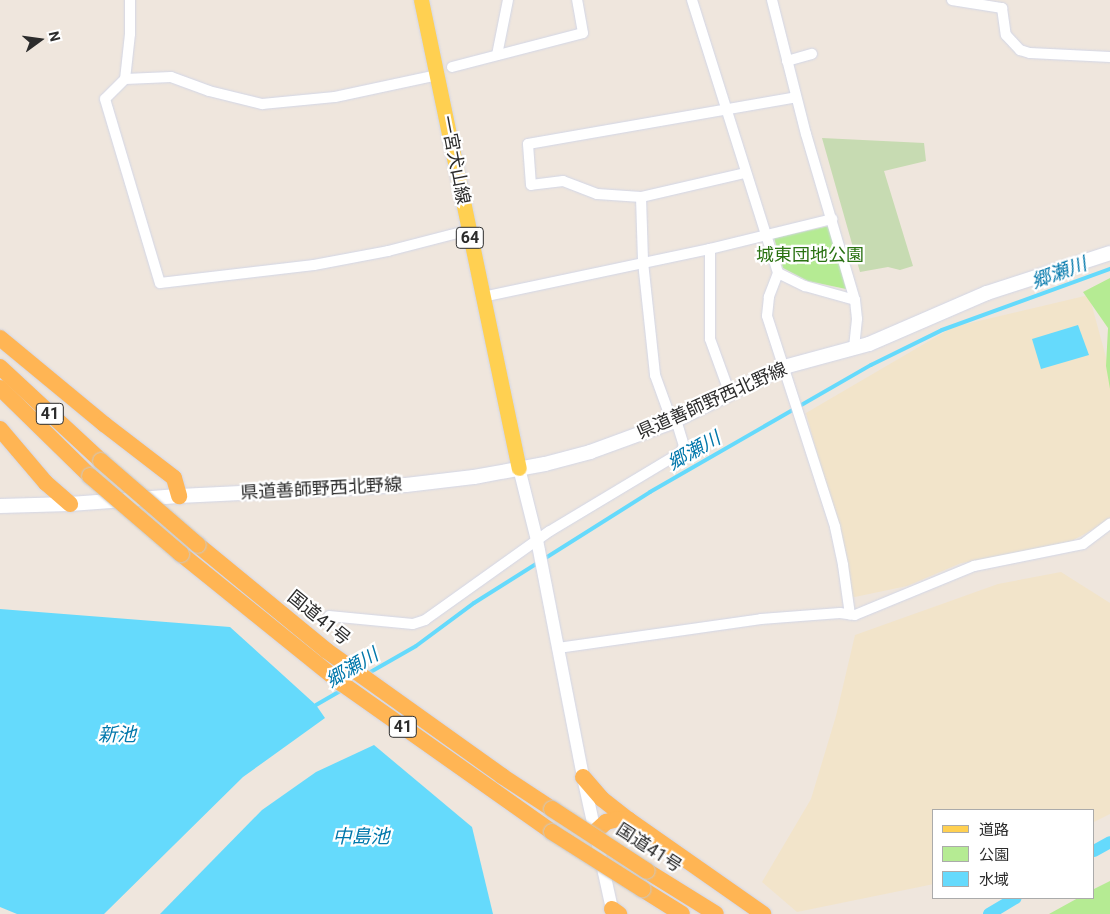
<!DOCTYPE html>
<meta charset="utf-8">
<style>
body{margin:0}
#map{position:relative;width:1110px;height:914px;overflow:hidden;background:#efe6dd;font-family:Roboto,"Noto Sans JP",sans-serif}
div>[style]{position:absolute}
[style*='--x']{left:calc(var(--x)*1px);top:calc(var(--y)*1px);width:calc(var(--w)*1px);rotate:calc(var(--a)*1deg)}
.education>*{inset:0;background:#f2e4ca}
.green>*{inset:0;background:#b5eb93}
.cemetery>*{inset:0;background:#c7dbb2}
.water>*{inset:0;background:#65dafc}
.stream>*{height:4px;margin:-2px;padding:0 2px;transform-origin:2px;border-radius:2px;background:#65dafc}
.canal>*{height:12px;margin:-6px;padding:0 6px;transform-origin:6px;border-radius:6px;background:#65dafc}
.roads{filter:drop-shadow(0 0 1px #d2d6e6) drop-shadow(0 0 1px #d2d6e6)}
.minor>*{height:10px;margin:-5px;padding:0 5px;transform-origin:5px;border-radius:5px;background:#fff}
.tertiary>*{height:12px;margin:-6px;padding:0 6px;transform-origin:6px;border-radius:6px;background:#fff}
.secondary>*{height:14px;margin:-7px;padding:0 7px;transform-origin:7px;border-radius:7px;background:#fff}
.primary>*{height:15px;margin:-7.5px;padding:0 7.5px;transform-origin:7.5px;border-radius:7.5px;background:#ffd051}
.trunk>*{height:16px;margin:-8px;padding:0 8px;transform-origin:8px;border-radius:8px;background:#ffb554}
.bridges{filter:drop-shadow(0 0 1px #c8c8c8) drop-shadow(0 0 1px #c8c8c8)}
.trunk-bridge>*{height:16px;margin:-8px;padding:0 8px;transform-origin:8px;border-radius:8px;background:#ffb554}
span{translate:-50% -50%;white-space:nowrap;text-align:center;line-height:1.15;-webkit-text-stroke:4.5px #fff;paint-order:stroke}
.shield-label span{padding:1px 4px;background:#fff;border:1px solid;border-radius:4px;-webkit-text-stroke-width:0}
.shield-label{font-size:16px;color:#2c2c2c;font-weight:700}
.street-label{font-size:18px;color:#2c2c2c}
.park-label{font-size:18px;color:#2a7212}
.water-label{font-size:19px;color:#0077ab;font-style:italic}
.legend{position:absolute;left:932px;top:809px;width:162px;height:90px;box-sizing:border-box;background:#fff;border:1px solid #ababab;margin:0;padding:6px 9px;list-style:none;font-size:15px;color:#2c2c2c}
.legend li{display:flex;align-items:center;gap:10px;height:25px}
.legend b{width:25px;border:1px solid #ababab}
.north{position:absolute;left:15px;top:15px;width:50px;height:50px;-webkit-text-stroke:4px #fff;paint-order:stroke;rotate:76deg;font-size:14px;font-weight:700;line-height:20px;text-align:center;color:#2c2c2c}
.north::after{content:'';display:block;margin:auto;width:18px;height:22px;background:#2c2c2c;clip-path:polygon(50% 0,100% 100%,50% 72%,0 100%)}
</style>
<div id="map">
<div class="education">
<div style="clip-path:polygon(1089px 295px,1110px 372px,1110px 520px,1055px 550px,961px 563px,907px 586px,850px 598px,841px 540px,806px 413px,953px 327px)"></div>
<div style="clip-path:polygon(1061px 572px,1110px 603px,1110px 814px,1094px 822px,1094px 810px,934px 810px,934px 884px,797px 912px,762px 882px,811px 799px,836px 716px,855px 635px,998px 584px)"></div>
</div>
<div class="green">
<div style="clip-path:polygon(829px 226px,846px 289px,808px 281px,783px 268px,774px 238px)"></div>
<div style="clip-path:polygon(1110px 278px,1110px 389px,1106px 366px,1108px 328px,1083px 292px)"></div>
<div style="clip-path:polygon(1110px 881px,1110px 914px,1049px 914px,1078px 898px,1094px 898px,1094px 889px)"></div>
</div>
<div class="cemetery">
<div style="clip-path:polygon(822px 138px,924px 143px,926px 161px,884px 171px,913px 266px,900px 270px,888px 267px,860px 272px)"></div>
</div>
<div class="water">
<div style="clip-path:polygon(1078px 325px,1089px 355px,1041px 369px,1032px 339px)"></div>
<div style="clip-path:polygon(0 609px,230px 627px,316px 705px,325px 718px,243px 777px,104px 914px,17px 914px,0 907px)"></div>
<div style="clip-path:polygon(374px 745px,472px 827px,493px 914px,160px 914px,262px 810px,316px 772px)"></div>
</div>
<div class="stream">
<div style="--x:367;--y:674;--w:56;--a:-29.7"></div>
<div style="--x:416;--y:646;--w:72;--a:-36.6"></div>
<div style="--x:474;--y:603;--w:208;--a:-32.2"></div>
<div style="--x:650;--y:492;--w:255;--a:-29.9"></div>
<div style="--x:871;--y:365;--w:79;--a:-26.2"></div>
<div style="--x:942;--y:330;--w:179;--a:-20"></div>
<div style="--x:316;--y:705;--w:30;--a:-30"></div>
</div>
<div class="canal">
<div style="--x:1094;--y:851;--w:18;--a:-29"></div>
<div style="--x:989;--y:914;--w:31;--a:-31"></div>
</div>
<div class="roads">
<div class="minor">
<div style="--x:130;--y:0;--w:34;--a:90"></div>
<div style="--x:130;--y:34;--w:45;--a:96.3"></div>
<div style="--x:125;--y:79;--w:46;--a:-2.5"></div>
<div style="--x:171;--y:77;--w:40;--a:20.2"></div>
<div style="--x:209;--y:91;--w:55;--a:13.8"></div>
<div style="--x:262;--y:104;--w:73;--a:-5.5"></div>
<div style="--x:335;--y:97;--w:105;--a:-12.1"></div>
<div style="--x:692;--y:0;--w:286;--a:72.5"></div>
<div style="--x:778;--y:273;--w:26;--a:111"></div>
<div style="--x:769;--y:297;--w:19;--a:96"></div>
<div style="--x:767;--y:316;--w:222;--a:72.1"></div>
<div style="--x:835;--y:527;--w:39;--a:78"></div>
<div style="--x:843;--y:565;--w:50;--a:82"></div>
<div style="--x:772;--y:0;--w:138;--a:75.8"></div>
<div style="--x:806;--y:134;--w:173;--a:73.6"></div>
<div style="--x:855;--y:300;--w:19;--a:84"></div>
<div style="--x:857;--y:319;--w:27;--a:96"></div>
<div style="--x:952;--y:0;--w:51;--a:9.1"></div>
<div style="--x:1002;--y:8;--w:27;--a:82"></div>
<div style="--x:1006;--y:35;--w:21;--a:47"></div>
<div style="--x:1020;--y:50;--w:10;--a:17"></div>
<div style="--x:1030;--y:53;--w:80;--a:2.9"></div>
<div style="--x:497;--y:55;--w:56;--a:-78.7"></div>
<div style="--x:787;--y:61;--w:26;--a:-16"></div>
<div style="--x:452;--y:67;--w:135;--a:-14.5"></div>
<div style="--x:583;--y:33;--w:34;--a:-100"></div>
<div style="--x:125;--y:79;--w:28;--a:135"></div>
<div style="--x:105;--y:99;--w:192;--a:73.4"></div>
<div style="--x:160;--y:283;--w:155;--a:-6.7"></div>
<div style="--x:314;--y:265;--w:75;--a:-10.7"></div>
<div style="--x:388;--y:251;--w:84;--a:-14.5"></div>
<div style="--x:745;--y:173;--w:107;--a:167"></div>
<div style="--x:641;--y:197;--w:44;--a:-176.1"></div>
<div style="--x:597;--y:194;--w:36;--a:-159"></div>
<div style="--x:563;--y:181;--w:32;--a:173"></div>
<div style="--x:531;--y:185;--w:41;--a:-94.2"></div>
<div style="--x:528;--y:144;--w:272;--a:-9.9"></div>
<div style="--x:641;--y:197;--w:65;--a:88.2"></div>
<div style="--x:643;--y:262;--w:114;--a:83.9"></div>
<div style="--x:655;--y:375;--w:50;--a:70.1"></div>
<div style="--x:710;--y:249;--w:90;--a:90"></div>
<div style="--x:710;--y:339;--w:59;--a:70"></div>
<div style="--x:778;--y:273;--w:30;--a:26"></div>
<div style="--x:805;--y:286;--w:52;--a:15.6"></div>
<div style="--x:482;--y:297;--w:233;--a:-11.9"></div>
<div style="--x:710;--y:249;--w:126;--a:-13.8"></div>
<div style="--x:329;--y:616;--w:84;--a:5.4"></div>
<div style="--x:413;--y:624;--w:13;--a:-18"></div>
<div style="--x:425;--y:620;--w:153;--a:-35.5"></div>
<div style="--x:550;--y:531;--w:152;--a:-31"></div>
<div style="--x:680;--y:453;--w:8;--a:-60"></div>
<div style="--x:684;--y:446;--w:27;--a:-107"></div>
<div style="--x:558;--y:648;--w:205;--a:-8.1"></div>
<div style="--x:761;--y:619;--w:79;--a:-4.3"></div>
<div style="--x:840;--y:613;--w:15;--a:8"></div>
<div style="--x:855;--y:615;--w:129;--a:-22.4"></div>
<div style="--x:974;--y:566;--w:111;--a:-11.4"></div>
<div style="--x:1083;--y:544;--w:34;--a:-37"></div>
</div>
<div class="tertiary">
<div style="--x:519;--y:468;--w:74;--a:76"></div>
<div style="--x:537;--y:540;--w:241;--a:79"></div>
<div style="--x:583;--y:777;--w:140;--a:77.6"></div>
</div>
<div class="secondary">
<div style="--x:0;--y:506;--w:70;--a:-1.6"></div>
<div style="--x:70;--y:504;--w:109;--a:-4.2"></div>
<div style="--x:179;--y:496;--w:227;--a:-2.8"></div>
<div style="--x:406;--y:485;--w:68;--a:-6.7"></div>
<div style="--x:474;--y:477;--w:72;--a:-10.4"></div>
<div style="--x:545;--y:464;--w:47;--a:-14.9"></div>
<div style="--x:590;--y:452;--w:87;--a:-20.1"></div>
<div style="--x:672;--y:422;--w:125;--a:-26.2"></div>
<div style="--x:784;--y:367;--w:88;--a:-15.1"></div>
<div style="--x:869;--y:344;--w:129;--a:-23.4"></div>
<div style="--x:987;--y:293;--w:129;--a:-18"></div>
</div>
<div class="primary">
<div style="--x:421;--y:0;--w:478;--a:78.2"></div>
</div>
<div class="trunk">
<div style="--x:0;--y:338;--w:135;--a:39.6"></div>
<div style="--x:104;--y:424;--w:88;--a:37.6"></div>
<div style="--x:174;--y:478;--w:19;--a:74"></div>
<div style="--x:0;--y:367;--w:138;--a:42.9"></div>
<div style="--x:0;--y:388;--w:126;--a:44.4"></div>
<div style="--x:0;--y:429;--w:71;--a:49.6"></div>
<div style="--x:46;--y:483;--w:32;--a:41"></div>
<div style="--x:198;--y:545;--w:167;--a:39.4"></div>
<div style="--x:327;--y:651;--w:215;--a:35.5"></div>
<div style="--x:502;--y:776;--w:60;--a:33.4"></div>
<div style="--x:181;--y:554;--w:206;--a:38.9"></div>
<div style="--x:341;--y:683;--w:258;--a:35.2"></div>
<div style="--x:583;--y:777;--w:29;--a:49"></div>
<div style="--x:602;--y:799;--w:34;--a:38"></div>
<div style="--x:629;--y:820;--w:164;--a:35"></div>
<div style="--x:595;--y:832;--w:15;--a:-42"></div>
<div style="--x:606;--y:822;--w:11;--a:-15"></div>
<div style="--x:617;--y:819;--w:12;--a:5"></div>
<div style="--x:647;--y:871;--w:81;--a:31.9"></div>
<div style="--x:642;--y:889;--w:47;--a:32"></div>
<div style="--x:612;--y:909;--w:9;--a:36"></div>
</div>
</div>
<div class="bridges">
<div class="trunk-bridge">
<div style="--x:101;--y:461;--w:128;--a:40.9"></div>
<div style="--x:90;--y:476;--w:120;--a:40.6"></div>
<div style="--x:552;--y:809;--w:113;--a:33.1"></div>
<div style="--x:552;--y:832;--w:107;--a:32.3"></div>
</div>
</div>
<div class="shield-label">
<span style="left:470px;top:238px">64</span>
<span style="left:50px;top:414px">41</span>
<span style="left:403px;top:727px">41</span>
</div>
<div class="street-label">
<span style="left:455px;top:160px;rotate:79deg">一宮犬山線</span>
<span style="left:712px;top:401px;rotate:-24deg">県道善師野西北野線</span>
<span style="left:321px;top:489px;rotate:-3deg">県道善師野西北野線</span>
<span style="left:319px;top:618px;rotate:39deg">国道41号</span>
<span style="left:649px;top:848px;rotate:33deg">国道41号</span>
</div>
<div class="park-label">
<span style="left:810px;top:255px">城東団地公園</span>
</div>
<div class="water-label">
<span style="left:1059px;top:273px;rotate:-20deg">郷瀬川</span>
<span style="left:694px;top:451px;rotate:-30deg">郷瀬川</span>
<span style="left:352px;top:668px;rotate:-31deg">郷瀬川</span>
<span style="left:117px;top:735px">新池</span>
<span style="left:361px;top:837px">中島池</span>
</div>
<ul class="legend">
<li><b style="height:6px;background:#ffd051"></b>道路</li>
<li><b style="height:14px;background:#b5eb93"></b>公園</li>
<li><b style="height:14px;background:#65dafc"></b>水域</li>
</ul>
<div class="north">N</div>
</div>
